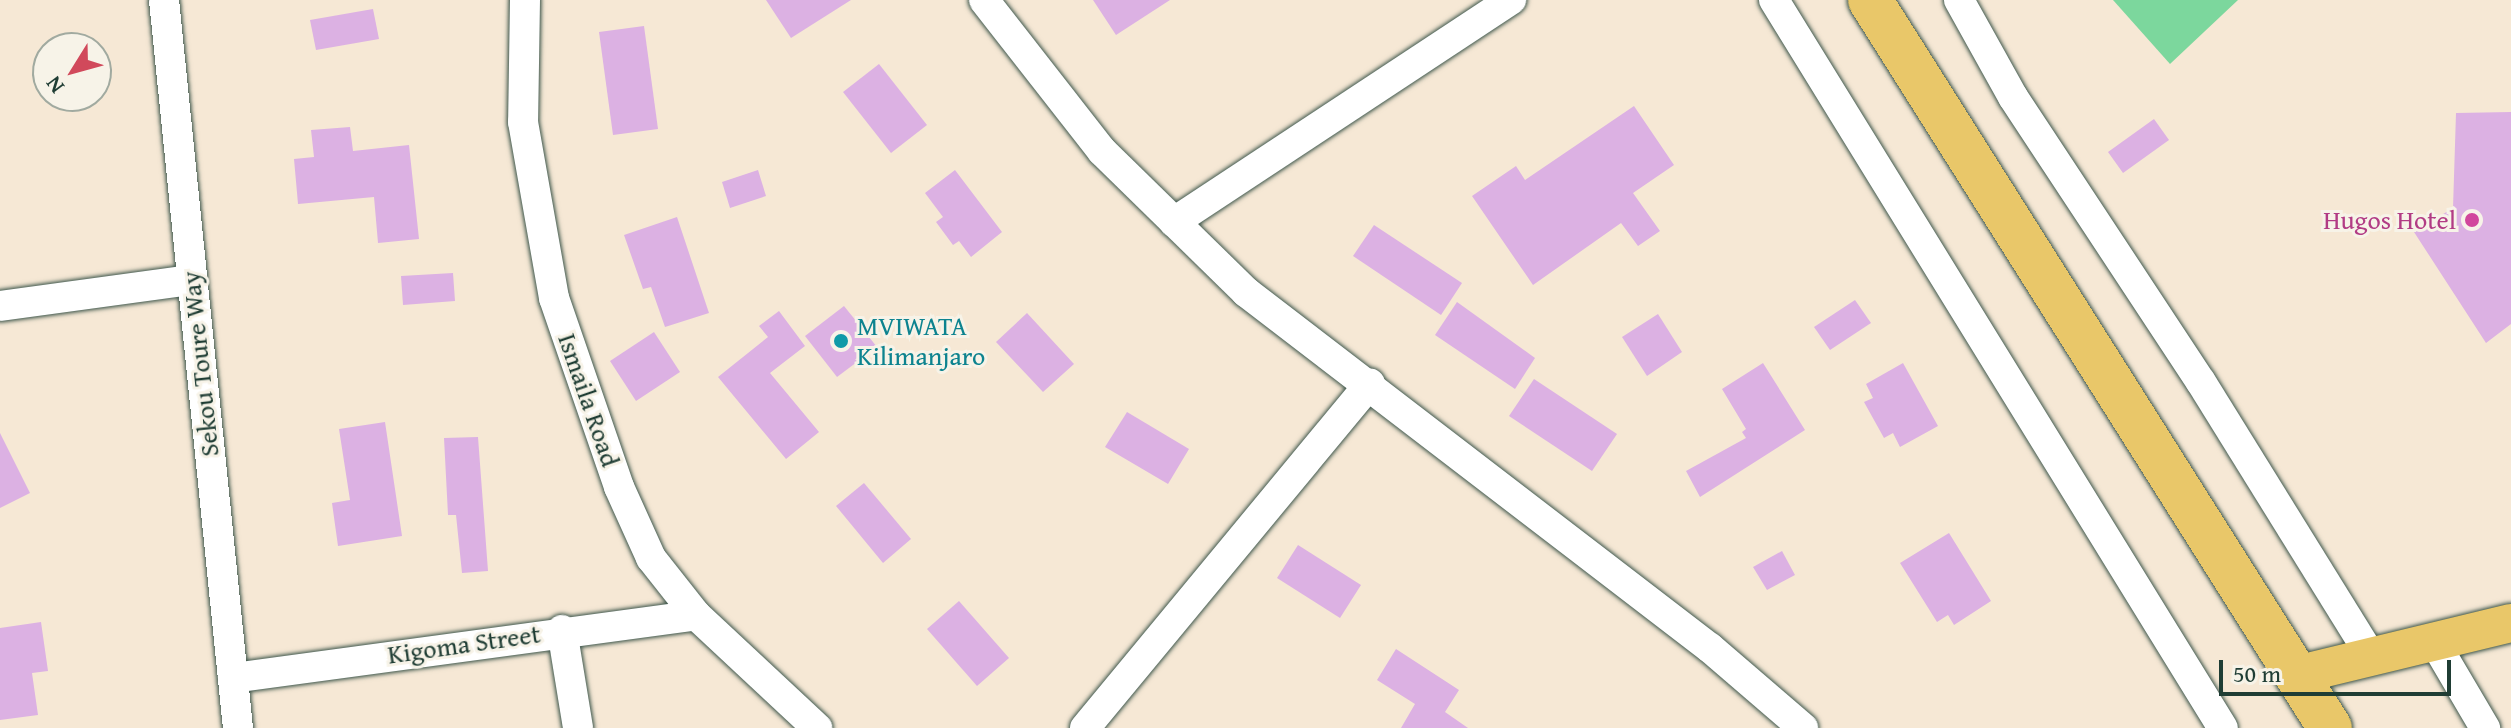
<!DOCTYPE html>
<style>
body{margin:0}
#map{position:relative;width:2511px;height:728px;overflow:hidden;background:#f6e8d5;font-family:"Gentium Book Plus",serif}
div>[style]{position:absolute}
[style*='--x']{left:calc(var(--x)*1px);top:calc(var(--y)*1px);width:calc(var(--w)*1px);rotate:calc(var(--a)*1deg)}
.green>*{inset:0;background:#7cd79d}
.building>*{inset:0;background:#dcb1e3}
.roads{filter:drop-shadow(0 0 2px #3f574c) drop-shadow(0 0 2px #3f574c)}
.minor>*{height:30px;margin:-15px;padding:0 15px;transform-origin:15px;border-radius:15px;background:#fff}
.major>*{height:38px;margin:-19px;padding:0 19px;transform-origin:19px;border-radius:19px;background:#e9c769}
.highway>*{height:44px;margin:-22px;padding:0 22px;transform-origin:22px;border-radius:22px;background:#e9c769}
.dots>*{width:22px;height:22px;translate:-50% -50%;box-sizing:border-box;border:4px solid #f7f3e8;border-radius:50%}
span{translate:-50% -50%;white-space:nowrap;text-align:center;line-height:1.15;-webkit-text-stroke:6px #f7f3e8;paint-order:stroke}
.hotel-label{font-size:26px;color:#b23c85}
.right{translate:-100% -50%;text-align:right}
.culture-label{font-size:26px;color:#0d838f}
.left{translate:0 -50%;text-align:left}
.street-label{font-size:26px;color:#1f3d34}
.north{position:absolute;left:32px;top:32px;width:80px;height:80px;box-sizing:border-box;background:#f7f3e8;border:2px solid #a1aaa0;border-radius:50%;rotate:233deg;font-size:22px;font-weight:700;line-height:32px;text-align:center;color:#1f3d34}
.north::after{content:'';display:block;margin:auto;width:28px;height:36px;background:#d1495b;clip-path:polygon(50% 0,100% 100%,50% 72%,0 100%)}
.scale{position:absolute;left:2219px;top:660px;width:232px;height:36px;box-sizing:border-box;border:4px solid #1f3d34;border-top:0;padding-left:10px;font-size:24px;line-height:28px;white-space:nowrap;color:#1f3d34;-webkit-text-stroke:6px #f7f3e8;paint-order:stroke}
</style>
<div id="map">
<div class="green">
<div style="clip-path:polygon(2113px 0,2238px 0,2170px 64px)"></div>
</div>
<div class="building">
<div style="clip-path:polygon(766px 0,851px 0,791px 38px)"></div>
<div style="clip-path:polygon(1093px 0,1170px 0,1116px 35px)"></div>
<div style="clip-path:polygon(373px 9px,379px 39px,316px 50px,310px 20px)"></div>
<div style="clip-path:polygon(644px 26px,658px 129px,613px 135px,599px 32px)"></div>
<div style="clip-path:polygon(879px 64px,927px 125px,891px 153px,843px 92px)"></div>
<div style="clip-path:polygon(1634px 106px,1674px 165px,1633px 193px,1660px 231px,1638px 246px,1621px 223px,1533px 285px,1472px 196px,1516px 166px,1525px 180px)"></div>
<div style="clip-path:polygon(2511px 112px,2511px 324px,2486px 343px,2414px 232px,2453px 208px,2456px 113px)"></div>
<div style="clip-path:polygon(2154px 119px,2169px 140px,2123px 173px,2108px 152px)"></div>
<div style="clip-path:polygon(350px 127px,353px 151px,409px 145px,419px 239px,378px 243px,374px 197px,298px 204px,294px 159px,314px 157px,311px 130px)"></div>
<div style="clip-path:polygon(758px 170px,766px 196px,730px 208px,722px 182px)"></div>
<div style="clip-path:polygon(955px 170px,1002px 232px,971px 257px,959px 241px,953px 245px,936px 222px,943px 217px,925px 193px)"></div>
<div style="clip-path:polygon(677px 217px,709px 313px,665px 327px,651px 287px,643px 289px,624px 235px)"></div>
<div style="clip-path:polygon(1374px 225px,1462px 283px,1441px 315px,1353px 256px)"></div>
<div style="clip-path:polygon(453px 273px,455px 301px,403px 305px,401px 276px)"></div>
<div style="clip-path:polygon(1855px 300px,1871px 323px,1830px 350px,1814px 327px)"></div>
<div style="clip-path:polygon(1457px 302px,1535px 358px,1515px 389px,1435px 335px)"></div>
<div style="clip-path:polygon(844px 306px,877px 347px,837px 377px,805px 336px)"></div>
<div style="clip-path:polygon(779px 311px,805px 346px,770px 373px,819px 432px,786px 459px,718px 377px,768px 337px,759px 326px)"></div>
<div style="clip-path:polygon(1027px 313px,1074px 364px,1043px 392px,996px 342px)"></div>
<div style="clip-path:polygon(1658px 314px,1682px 352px,1647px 376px,1622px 337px)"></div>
<div style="clip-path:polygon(654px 332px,680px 372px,636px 401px,610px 361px)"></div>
<div style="clip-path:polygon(1763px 363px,1805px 430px,1700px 497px,1686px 471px,1746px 438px,1742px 432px,1746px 429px,1722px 389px)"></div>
<div style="clip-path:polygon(1903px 363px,1938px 426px,1900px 447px,1893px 433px,1884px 438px,1864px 402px,1873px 398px,1866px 384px)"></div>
<div style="clip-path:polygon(1534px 379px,1617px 434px,1592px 471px,1509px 416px)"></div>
<div style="clip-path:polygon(1127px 412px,1189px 449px,1168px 484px,1105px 447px)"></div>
<div style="clip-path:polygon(385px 422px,402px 536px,338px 546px,332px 503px,350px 500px,339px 429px)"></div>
<div style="clip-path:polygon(0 433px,30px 493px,0 508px)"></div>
<div style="clip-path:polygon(478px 437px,488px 571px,462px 573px,456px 515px,448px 515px,444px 438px)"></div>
<div style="clip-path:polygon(864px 483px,911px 539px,883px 563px,836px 506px)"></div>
<div style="clip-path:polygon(1949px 533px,1991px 601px,1954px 625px,1948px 615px,1937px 622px,1900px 563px)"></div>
<div style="clip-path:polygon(1298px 545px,1361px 585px,1340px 618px,1277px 578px)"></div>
<div style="clip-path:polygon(1782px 551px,1795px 575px,1767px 590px,1753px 567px)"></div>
<div style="clip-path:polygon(959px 601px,1009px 658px,977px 686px,927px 629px)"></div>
<div style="clip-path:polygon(41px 622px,48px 671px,32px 673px,38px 715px,0 720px,0 628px)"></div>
<div style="clip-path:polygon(1396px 649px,1459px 690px,1445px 712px,1468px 728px,1401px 728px,1415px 704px,1377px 680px)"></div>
</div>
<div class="roads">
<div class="minor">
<div style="--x:164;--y:0;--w:732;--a:84.2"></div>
<div style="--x:525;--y:0;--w:122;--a:90.9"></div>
<div style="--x:523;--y:122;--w:179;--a:80"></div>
<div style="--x:554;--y:298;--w:200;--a:71"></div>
<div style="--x:619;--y:487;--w:78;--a:65.7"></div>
<div style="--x:651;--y:558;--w:73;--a:51.7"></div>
<div style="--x:696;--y:615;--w:166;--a:43"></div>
<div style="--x:984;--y:0;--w:192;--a:52"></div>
<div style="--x:1102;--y:151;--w:202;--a:44.4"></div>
<div style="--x:1246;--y:292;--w:585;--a:37.5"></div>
<div style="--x:1710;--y:648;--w:123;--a:40.7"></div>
<div style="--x:1774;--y:0;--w:855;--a:58.34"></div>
<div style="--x:1959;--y:0;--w:111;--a:60.9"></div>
<div style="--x:2013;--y:97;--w:341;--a:56.6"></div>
<div style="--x:2201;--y:382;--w:325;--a:58.2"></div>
<div style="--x:1174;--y:222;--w:404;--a:-33.4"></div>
<div style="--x:0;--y:306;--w:193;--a:-7.8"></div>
<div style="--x:562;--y:630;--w:99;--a:80.7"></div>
<div style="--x:2435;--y:643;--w:99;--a:59.5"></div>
<div style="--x:233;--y:678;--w:467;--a:-7.7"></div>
<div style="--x:1085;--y:728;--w:447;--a:-50.4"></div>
</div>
<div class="major">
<div style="--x:2296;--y:675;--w:221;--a:-13.6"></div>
</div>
<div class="highway">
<div style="--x:1870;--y:0;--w:861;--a:57.71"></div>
</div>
</div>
<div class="dots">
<div style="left:2472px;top:220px;background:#d1479c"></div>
<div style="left:841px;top:341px;background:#0f9aa8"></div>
</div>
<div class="hotel-label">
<span class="right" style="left:2456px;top:220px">Hugos Hotel</span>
</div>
<div class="culture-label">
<span class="left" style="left:857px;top:341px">MVIWATA<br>Kilimanjaro</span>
</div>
<div class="street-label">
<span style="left:200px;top:364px;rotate:-96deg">Sekou Toure Way</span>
<span style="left:589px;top:400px;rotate:71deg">Ismaila Road</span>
<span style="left:464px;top:644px;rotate:-8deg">Kigoma Street</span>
</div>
<div class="north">N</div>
<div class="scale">50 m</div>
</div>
